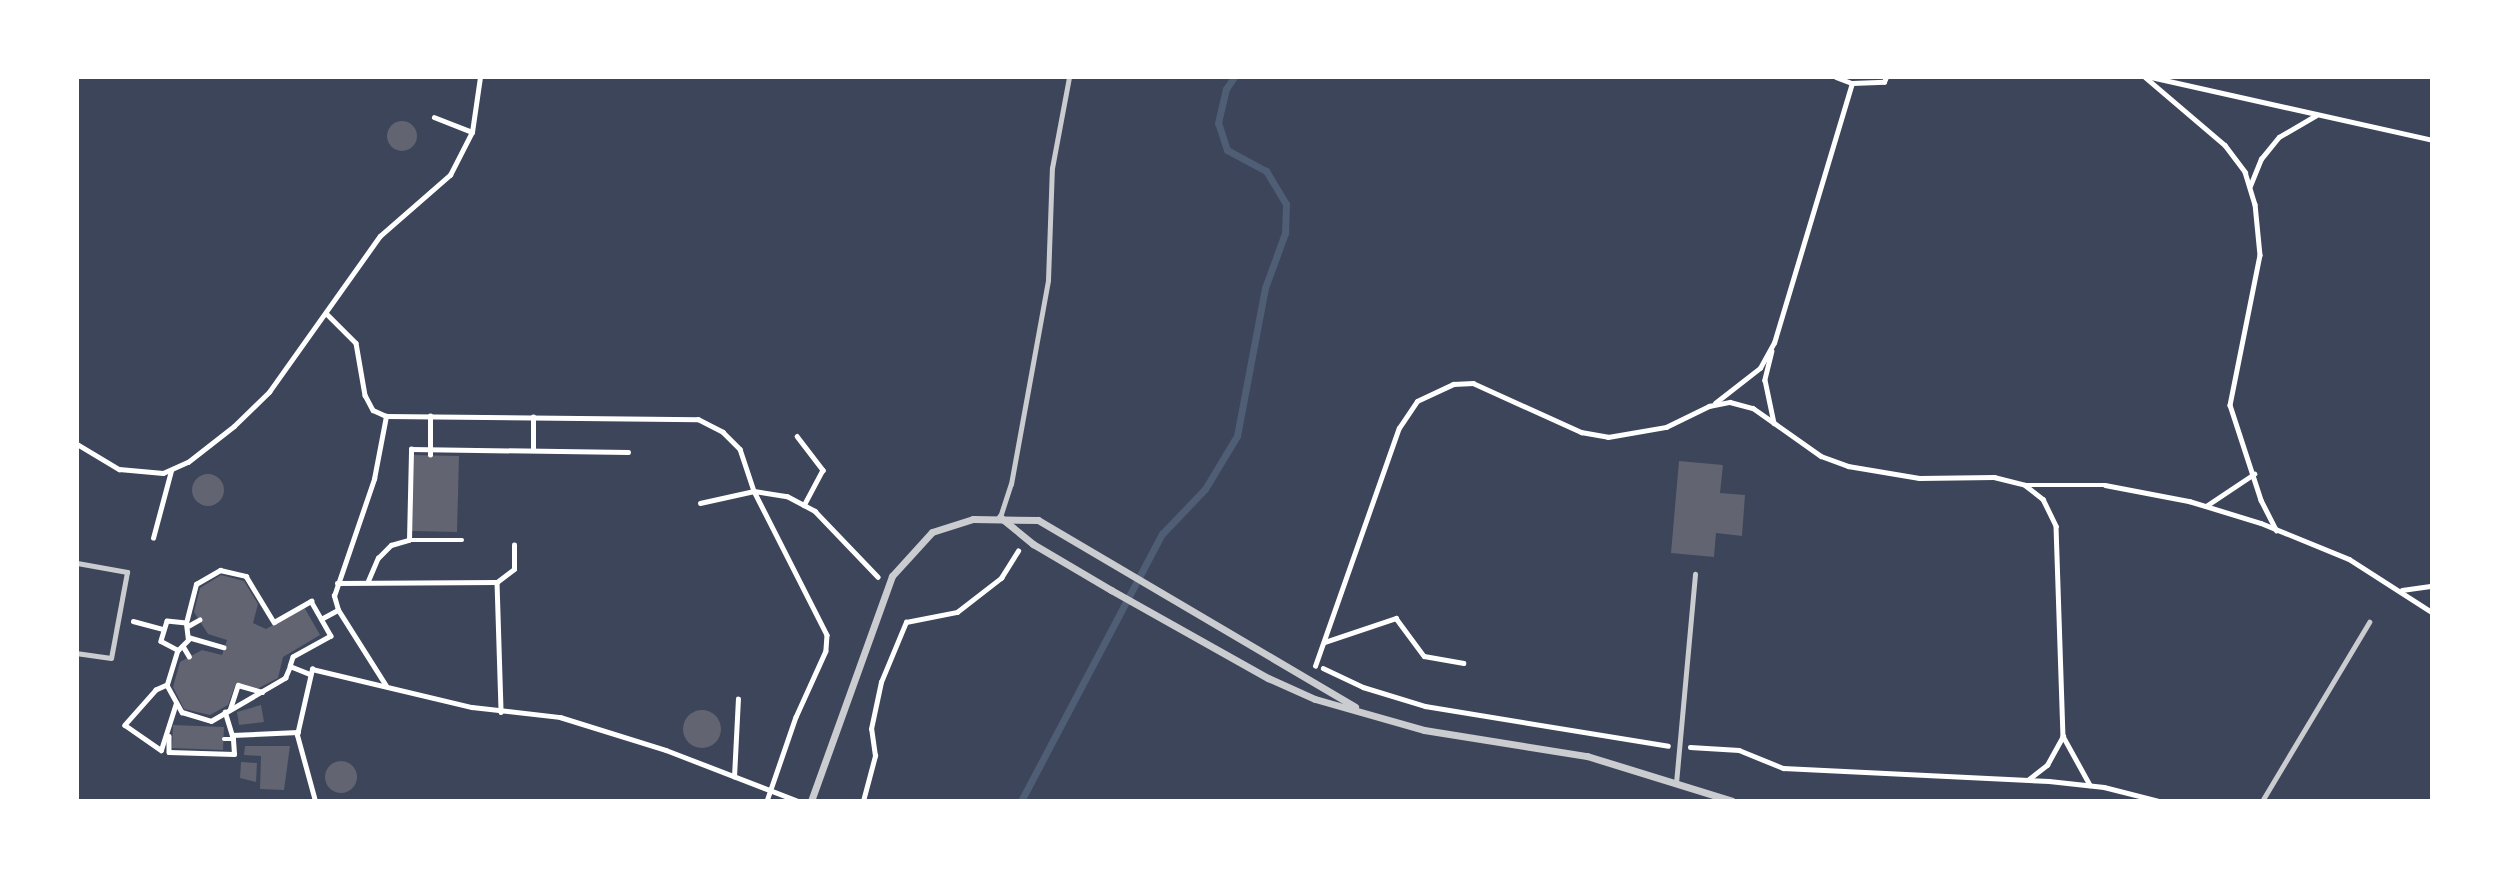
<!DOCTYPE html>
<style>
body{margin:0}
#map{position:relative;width:2509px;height:878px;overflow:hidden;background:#2d3142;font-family:"Sofia Sans Condensed",sans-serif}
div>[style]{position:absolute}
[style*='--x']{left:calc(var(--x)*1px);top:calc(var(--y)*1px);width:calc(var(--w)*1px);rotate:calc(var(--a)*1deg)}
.green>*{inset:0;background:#3c4559}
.stream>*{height:7px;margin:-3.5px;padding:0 3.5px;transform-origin:3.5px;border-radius:3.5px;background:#4f5d75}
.building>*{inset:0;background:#626471}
.round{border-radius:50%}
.path>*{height:4.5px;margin:-2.25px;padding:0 2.25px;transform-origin:2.25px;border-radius:2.25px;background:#fff}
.service>*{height:5px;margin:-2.5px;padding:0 2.5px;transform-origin:2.5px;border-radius:2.5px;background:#caccd0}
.minor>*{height:7px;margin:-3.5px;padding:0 3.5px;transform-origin:3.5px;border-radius:3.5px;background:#caccd0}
span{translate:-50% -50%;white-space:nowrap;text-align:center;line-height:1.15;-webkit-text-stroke:5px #fff;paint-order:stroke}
.frame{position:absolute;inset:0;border:79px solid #fff;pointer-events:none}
</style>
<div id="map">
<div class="green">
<div style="clip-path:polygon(77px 77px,2432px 77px,2432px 801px,77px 801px)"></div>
</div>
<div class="stream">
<div style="--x:1021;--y:801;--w:302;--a:-62.2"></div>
<div style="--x:1162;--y:534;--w:62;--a:-46.3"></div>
<div style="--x:1205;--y:489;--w:62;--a:-58.9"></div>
<div style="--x:1237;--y:436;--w:151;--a:-79.3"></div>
<div style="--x:1265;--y:288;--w:59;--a:-70"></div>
<div style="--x:1285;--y:233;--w:29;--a:-88"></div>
<div style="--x:1286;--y:204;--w:39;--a:-121"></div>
<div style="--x:1266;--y:171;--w:44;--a:-151.7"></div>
<div style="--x:1227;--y:150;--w:28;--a:-108"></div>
<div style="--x:1218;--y:123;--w:35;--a:-77"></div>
<div style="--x:1226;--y:89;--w:14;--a:-56"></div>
</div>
<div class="building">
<div class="round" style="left:387px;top:121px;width:30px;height:30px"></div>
<div style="clip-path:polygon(414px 455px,459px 456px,457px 532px,412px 531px)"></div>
<div style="clip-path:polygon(1679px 461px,1723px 465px,1720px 493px,1745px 495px,1742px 536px,1716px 533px,1714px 557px,1671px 553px)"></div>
<div class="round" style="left:192px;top:474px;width:32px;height:32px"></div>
<div style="clip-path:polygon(221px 575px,244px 581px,258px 604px,253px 623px,266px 629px,304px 607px,320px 635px,283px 657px,278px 678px,257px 689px,236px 683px,228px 705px,210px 715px,184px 709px,173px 687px,180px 662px,202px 650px,222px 655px,227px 640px,208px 634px,194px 612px,200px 588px)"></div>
<div style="clip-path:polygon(261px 705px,264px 722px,239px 725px,237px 712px)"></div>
<div class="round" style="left:683px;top:710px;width:38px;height:38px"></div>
<div style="clip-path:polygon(173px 725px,224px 727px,223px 750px,172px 748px)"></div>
<div style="clip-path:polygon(245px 746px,290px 746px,284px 790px,260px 789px,261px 756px,244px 755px)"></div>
<div class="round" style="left:325px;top:761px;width:32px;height:32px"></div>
<div style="clip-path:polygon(241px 762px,257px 763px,256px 782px,240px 778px)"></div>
</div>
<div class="path">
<div style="--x:1836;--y:77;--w:17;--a:21"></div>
<div style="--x:2145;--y:77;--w:105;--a:40.4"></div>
<div style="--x:2225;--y:145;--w:34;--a:53"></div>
<div style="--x:2245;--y:172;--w:34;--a:73"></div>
<div style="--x:2255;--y:204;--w:51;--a:84.4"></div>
<div style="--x:2260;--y:255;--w:153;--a:101.3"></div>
<div style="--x:2230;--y:405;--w:100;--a:71.9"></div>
<div style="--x:2261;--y:500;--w:34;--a:63"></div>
<div style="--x:2151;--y:77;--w:288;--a:12.6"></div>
<div style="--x:434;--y:117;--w:41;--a:21.5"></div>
<div style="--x:2250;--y:186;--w:29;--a:-68"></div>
<div style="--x:2261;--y:159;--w:28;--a:-51"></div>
<div style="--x:2279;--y:137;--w:42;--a:-30.3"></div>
<div style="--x:326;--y:313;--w:42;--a:45"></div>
<div style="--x:356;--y:343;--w:53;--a:80.2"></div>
<div style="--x:365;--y:395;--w:17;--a:62"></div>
<div style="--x:373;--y:410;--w:14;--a:25"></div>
<div style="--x:1772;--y:351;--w:30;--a:104"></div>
<div style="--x:1765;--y:380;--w:44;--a:78.2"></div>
<div style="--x:1715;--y:403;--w:57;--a:-37.9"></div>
<div style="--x:1760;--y:368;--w:29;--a:-61"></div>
<div style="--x:1774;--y:343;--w:271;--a:-73.3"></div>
<div style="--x:1852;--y:83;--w:32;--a:-2"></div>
<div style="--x:1884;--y:82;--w:5;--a:-68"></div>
<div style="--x:797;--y:436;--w:43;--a:52.6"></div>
<div style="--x:823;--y:470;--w:40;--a:118"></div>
<div style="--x:77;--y:444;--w:49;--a:30.8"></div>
<div style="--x:119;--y:469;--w:44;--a:5.2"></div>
<div style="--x:163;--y:473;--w:27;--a:-24"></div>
<div style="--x:188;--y:462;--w:58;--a:-38"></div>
<div style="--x:234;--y:426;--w:49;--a:-44.2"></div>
<div style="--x:269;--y:392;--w:191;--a:-54.6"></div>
<div style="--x:380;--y:236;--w:93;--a:-41.1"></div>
<div style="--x:450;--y:175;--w:48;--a:-62.9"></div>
<div style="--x:472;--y:132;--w:56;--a:-81.7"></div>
<div style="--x:533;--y:450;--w:33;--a:-90"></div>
<div style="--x:430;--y:455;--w:39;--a:-90"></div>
<div style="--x:2026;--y:485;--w:79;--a:0"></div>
<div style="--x:2105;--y:485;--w:86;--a:10.8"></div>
<div style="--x:2189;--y:501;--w:75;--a:17"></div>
<div style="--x:2261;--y:523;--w:95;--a:22.2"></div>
<div style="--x:2349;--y:559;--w:98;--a:32.6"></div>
<div style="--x:700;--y:503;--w:55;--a:-12.5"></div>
<div style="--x:754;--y:491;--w:33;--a:9"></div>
<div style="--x:787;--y:496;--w:32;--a:28"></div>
<div style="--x:815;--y:511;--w:91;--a:46.3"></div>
<div style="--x:2206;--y:506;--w:58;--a:-33.7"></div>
<div style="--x:153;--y:538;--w:69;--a:-75"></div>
<div style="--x:409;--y:540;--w:91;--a:-88.7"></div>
<div style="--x:411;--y:449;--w:217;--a:0.8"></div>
<div style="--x:368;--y:581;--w:25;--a:-67"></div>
<div style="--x:378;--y:558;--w:18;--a:-45"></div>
<div style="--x:391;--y:545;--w:19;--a:-16"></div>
<div style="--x:409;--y:540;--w:53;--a:0"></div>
<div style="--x:497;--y:582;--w:21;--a:-37"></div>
<div style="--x:514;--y:569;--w:24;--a:-90"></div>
<div style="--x:337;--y:583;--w:160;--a:-0.4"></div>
<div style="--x:497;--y:582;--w:130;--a:88.2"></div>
<div style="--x:2402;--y:590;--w:30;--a:-8"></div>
<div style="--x:321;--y:619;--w:19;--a:-28"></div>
<div style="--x:133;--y:621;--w:30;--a:15"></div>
<div style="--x:186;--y:623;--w:40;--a:-75.6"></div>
<div style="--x:196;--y:584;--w:28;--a:-30"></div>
<div style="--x:220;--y:570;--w:27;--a:13"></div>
<div style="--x:246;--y:576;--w:54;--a:58.7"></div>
<div style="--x:274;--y:622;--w:43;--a:-29.6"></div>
<div style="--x:311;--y:601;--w:40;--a:60.3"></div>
<div style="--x:331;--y:636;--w:43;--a:151.1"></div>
<div style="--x:293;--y:657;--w:9;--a:108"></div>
<div style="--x:188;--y:626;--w:13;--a:-29"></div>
<div style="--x:188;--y:637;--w:37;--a:16"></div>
<div style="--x:1325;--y:642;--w:75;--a:-18.7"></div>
<div style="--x:1396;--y:618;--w:47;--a:53.6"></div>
<div style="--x:1424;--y:656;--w:40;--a:10"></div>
<div style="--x:183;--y:646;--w:12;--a:59"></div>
<div style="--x:178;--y:650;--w:14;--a:-45"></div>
<div style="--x:188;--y:640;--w:17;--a:-97"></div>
<div style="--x:186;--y:623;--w:19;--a:-174"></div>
<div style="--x:167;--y:621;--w:21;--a:107"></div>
<div style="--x:161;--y:641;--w:19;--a:28"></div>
<div style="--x:178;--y:650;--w:37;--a:107"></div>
<div style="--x:167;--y:685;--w:31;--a:61"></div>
<div style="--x:182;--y:712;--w:30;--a:17"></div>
<div style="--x:211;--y:721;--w:86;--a:-30.2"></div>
<div style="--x:285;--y:678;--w:13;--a:-67"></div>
<div style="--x:290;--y:666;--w:22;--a:22"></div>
<div style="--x:1315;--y:666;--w:252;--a:-70.6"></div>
<div style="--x:1399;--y:428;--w:32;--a:-56"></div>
<div style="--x:1417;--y:401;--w:40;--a:-25"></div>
<div style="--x:1453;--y:384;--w:20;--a:-3"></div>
<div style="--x:1473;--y:383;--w:119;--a:24.4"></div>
<div style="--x:1581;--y:432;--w:27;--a:10"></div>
<div style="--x:1608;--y:437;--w:59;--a:-9.8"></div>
<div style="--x:1666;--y:427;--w:48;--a:-26"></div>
<div style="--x:1709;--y:406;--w:21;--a:-11"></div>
<div style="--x:1730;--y:402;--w:24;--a:15"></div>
<div style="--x:1753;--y:408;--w:83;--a:35.2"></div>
<div style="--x:1821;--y:456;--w:29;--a:20"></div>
<div style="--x:1848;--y:466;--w:72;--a:9.6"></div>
<div style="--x:1919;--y:478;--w:75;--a:-0.8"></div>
<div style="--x:1994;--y:477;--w:32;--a:14"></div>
<div style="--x:2025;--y:485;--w:23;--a:38"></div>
<div style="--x:2043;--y:499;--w:30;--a:64"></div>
<div style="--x:2056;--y:526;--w:210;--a:88.1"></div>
<div style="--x:2063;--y:736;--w:56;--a:61.1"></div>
<div style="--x:1323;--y:668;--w:44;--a:25.4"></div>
<div style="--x:1363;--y:687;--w:65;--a:17"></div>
<div style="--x:1425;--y:706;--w:246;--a:9.3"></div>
<div style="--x:167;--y:685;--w:12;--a:156"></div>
<div style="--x:156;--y:690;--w:47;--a:131.5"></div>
<div style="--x:125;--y:725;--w:44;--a:34.8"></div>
<div style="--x:161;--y:750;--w:49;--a:-72.3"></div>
<div style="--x:386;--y:686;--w:90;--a:-122.3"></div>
<div style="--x:338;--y:610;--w:15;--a:-106"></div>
<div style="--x:334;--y:596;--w:124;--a:-71.1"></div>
<div style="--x:374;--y:479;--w:64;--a:-79.2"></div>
<div style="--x:386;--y:416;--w:312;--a:0.6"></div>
<div style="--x:698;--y:419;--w:28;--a:27"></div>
<div style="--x:723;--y:432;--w:24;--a:45"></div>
<div style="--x:740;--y:449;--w:44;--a:71.6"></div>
<div style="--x:754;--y:491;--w:161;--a:63.1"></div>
<div style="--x:827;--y:635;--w:16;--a:94"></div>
<div style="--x:826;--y:651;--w:72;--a:114.4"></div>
<div style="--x:796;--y:717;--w:89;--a:109"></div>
<div style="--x:230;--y:709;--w:25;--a:-72"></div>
<div style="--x:238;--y:685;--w:25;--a:16"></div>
<div style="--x:232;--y:735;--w:66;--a:-2.6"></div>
<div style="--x:169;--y:736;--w:16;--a:90"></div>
<div style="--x:169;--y:752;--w:65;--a:1.8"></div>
<div style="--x:234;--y:754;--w:15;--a:-94"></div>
<div style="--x:224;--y:739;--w:9;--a:0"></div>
<div style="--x:233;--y:739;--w:28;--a:-107"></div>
<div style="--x:1690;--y:747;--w:49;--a:3.5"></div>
<div style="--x:1739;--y:750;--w:48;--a:22.2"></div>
<div style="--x:1783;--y:768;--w:266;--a:2.8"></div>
<div style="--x:2049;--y:781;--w:55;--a:6.2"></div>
<div style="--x:2104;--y:787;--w:57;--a:14.3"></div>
<div style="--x:734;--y:777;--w:78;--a:-87.1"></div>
<div style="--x:2029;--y:779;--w:23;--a:-38"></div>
<div style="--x:2047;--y:765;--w:33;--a:-61"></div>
<div style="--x:315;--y:801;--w:68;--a:-105.3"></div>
<div style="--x:297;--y:735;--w:68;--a:-77.2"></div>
<div style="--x:312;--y:669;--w:164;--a:13.4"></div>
<div style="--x:472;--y:707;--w:89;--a:6.5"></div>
<div style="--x:560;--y:717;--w:111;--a:17.3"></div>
<div style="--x:666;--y:750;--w:142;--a:21.1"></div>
<div style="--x:863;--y:801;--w:47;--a:-75.1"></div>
<div style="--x:875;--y:756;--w:27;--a:-98"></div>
<div style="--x:871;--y:729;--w:48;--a:-78"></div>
<div style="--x:881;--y:682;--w:65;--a:-67.4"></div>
<div style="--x:906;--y:622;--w:52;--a:-11.1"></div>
<div style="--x:957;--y:612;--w:56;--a:-37.7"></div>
<div style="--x:1001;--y:578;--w:32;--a:-58"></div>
</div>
<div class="service">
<div style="--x:1000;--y:517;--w:35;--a:-72"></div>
<div style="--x:1011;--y:484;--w:207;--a:-79.7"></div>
<div style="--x:1048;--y:280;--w:112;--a:-88"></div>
<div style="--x:1052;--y:168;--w:93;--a:-79.4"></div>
<div style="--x:77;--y:563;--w:51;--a:10.2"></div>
<div style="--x:127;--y:572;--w:87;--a:100.5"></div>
<div style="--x:111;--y:658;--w:34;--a:-172"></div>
<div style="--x:1676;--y:783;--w:210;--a:-84.8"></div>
<div style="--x:2262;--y:801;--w:209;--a:-59.1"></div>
</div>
<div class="minor">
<div style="--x:1000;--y:517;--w:43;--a:39.3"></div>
<div style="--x:1033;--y:544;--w:91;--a:30.5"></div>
<div style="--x:1111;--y:590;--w:180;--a:29.3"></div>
<div style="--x:1268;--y:678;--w:51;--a:24.1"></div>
<div style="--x:1315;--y:699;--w:113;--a:15.9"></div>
<div style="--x:1424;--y:730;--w:165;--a:9.1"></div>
<div style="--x:1587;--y:756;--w:152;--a:17.2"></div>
<div style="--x:811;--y:801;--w:239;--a:-70.2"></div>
<div style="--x:892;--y:576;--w:59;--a:-47.7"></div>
<div style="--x:932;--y:532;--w:43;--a:-17.6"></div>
<div style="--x:973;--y:519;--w:65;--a:0.9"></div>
<div style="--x:1038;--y:520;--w:368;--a:30.5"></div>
</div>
<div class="frame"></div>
</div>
